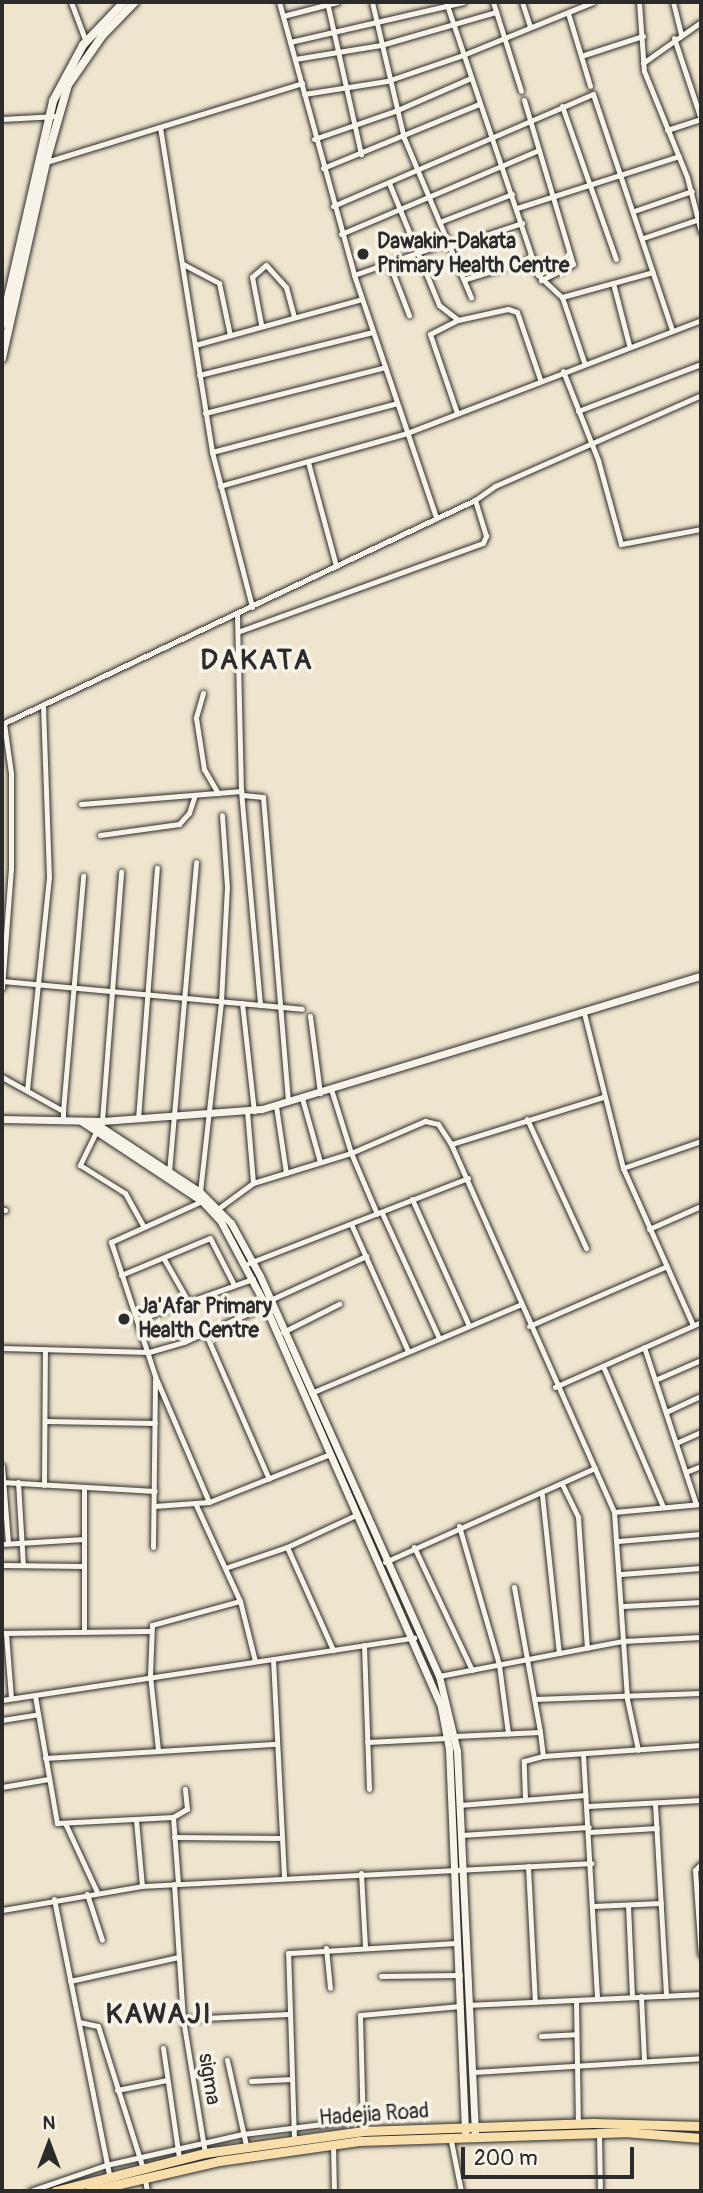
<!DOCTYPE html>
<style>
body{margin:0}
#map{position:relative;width:703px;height:2193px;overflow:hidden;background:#efe5ce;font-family:Pangolin,sans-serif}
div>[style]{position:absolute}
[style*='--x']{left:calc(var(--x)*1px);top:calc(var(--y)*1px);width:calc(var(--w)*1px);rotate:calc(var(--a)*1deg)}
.roads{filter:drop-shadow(0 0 2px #2b2b2b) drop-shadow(0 0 2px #2b2b2b)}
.minor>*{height:5px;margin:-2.5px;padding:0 2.5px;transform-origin:2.5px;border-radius:2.5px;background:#f7f3e8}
.tertiary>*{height:7px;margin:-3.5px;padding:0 3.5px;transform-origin:3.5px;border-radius:3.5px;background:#f7f3e8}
.secondary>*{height:8px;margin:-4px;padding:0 4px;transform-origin:4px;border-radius:4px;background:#f7f3e8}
.primary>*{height:9px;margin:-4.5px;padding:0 4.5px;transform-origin:4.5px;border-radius:4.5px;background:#f8deab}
.dots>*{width:19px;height:19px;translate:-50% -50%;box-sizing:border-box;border:4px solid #f7f3e8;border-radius:50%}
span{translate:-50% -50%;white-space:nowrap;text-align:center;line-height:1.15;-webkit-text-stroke:7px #f7f3e8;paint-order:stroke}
.poi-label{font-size:21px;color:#2b2b2b;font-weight:700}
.left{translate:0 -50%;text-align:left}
.street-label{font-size:21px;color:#2b2b2b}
.district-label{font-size:28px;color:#2b2b2b;font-weight:700;letter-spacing:2px}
.frame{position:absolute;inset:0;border:4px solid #2b2b2b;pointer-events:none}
.north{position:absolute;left:14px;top:2109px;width:70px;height:70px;-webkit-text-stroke:5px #f7f3e8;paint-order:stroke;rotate:0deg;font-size:19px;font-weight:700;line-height:28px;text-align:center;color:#2b2b2b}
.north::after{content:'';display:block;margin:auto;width:24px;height:32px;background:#2b2b2b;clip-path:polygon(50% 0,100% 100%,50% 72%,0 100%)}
.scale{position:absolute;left:461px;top:2147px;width:173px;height:32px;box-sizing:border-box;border:4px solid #2b2b2b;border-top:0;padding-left:9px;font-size:21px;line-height:24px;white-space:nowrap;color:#2b2b2b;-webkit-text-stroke:5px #f7f3e8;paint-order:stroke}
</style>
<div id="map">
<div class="roads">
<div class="minor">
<div style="--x:71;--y:2;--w:43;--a:69.4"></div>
<div style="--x:279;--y:2;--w:283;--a:74.6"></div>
<div style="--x:354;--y:275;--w:256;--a:71.3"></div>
<div style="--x:327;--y:2;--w:156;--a:77.4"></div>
<div style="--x:372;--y:2;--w:140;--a:76.8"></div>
<div style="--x:404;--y:138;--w:173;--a:67.2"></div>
<div style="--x:446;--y:2;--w:288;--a:71.4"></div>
<div style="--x:538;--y:275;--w:33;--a:43"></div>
<div style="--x:562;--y:297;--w:69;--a:71.3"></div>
<div style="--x:493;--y:2;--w:93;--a:72.5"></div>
<div style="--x:522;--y:2;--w:26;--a:72"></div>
<div style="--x:639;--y:2;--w:69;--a:85.9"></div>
<div style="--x:644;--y:71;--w:114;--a:67.9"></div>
<div style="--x:687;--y:177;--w:57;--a:75.7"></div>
<div style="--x:673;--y:2;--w:32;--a:76"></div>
<div style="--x:568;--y:13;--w:76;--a:73.2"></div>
<div style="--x:283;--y:16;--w:56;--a:-14.5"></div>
<div style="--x:674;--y:38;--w:85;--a:71.6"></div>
<div style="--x:290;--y:42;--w:178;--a:-13"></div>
<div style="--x:584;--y:55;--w:62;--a:-17.9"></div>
<div style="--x:295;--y:59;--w:87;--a:-9.2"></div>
<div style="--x:381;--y:45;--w:120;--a:-16"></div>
<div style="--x:643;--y:63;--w:71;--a:-35.3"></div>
<div style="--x:304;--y:94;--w:84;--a:-8.9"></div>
<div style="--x:387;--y:81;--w:80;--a:-18.9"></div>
<div style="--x:463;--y:55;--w:140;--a:-22.2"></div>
<div style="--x:524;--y:100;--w:171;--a:73.4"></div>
<div style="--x:573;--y:264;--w:36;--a:153"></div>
<div style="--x:562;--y:106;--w:162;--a:70.6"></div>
<div style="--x:2;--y:119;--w:55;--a:-3.1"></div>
<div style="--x:160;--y:127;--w:329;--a:80.9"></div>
<div style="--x:212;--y:452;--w:160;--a:75.5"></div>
<div style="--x:667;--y:130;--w:36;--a:-18"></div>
<div style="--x:314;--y:139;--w:86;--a:-19.1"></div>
<div style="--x:395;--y:111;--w:83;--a:-23.5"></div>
<div style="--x:46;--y:162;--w:268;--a:-17.1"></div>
<div style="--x:323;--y:168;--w:169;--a:-22.3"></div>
<div style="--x:389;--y:183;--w:132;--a:67.7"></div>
<div style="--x:439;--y:305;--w:24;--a:38"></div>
<div style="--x:458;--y:320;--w:51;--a:-12.4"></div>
<div style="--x:508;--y:309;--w:9;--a:18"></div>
<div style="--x:517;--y:312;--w:71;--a:71.1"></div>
<div style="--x:333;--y:206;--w:283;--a:-23.3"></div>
<div style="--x:593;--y:94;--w:249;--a:71.5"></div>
<div style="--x:517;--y:208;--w:170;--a:-17.8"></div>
<div style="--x:634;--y:211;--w:61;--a:-19"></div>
<div style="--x:442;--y:221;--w:75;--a:-21.1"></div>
<div style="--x:341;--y:234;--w:215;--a:-23"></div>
<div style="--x:643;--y:238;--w:59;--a:-18.7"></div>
<div style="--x:453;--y:246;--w:73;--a:-18.4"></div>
<div style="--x:389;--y:263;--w:56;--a:69"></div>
<div style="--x:183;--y:264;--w:41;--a:27.8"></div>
<div style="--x:219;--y:283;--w:53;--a:78.1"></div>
<div style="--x:354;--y:275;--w:103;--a:-19.3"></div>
<div style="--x:466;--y:279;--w:70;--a:-17.4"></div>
<div style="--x:613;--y:283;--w:64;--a:75.5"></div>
<div style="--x:562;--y:297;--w:94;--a:-15.4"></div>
<div style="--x:261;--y:324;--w:48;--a:-100.8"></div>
<div style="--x:252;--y:277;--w:18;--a:-41"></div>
<div style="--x:266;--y:265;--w:30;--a:48"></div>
<div style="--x:286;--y:287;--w:31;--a:75"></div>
<div style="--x:195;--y:345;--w:173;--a:-15.4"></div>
<div style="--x:563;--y:371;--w:96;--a:68.5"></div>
<div style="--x:598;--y:460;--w:87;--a:74.7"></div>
<div style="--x:621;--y:544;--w:81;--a:-10.6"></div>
<div style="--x:199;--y:375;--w:179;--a:-13.9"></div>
<div style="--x:578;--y:411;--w:132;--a:-20.9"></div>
<div style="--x:205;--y:413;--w:186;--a:-14.3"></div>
<div style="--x:457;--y:413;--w:83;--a:-108.9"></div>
<div style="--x:430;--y:334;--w:31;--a:-27"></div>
<div style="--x:212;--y:452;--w:191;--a:-14.8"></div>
<div style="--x:308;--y:462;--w:108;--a:74.9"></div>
<div style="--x:220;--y:486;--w:194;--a:-15.8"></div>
<div style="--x:407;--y:433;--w:315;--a:-21"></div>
<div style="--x:237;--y:615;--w:176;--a:88.7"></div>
<div style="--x:241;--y:791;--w:215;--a:84.9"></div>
<div style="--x:240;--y:631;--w:258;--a:-19.9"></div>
<div style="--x:483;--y:543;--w:8;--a:-67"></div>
<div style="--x:486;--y:536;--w:38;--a:-107"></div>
<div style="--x:203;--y:693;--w:26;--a:106"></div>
<div style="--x:196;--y:718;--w:52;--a:81.1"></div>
<div style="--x:204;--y:769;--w:28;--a:60"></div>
<div style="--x:2;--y:724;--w:523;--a:-25.34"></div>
<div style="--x:475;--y:500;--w:24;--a:-35"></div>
<div style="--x:495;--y:486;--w:225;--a:-23.8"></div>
<div style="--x:243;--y:795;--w:20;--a:6"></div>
<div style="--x:263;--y:797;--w:306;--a:85.3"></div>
<div style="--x:81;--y:804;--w:161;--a:-4.6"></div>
<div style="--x:100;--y:835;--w:80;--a:-7.9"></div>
<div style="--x:179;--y:824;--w:15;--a:-48"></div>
<div style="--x:189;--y:813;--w:19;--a:-72"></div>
<div style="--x:2;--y:981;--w:301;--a:5.3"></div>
<div style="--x:2;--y:988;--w:119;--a:-85.7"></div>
<div style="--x:11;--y:869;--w:96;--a:-90"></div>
<div style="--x:11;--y:773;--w:50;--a:-98"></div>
<div style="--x:242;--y:1003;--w:109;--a:83.7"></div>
<div style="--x:584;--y:1013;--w:160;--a:75.9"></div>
<div style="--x:623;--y:1168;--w:83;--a:-19.1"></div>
<div style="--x:310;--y:1016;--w:78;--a:82.6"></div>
<div style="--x:2;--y:1077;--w:70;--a:29.1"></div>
<div style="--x:63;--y:1111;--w:9;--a:90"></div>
<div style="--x:331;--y:1089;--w:67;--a:72.6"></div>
<div style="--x:351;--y:1153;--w:66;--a:66.9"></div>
<div style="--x:27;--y:1090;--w:214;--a:-84.1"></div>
<div style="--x:49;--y:877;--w:172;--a:-92"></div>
<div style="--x:603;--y:1097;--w:159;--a:162.8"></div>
<div style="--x:451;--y:1144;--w:402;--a:66.1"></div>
<div style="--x:614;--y:1512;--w:187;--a:86"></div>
<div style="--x:627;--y:1699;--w:52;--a:77.8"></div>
<div style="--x:302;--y:1098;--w:66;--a:74.3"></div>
<div style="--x:276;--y:1106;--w:68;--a:81.5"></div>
<div style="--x:63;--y:1111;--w:236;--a:-85.1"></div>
<div style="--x:247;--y:1111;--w:72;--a:85.2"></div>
<div style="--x:138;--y:1119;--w:252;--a:-85.7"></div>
<div style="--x:527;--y:1119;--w:142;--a:65.4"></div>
<div style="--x:102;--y:1121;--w:250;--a:-85.6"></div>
<div style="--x:96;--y:1132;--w:37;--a:116"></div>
<div style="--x:80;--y:1165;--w:53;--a:31.9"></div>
<div style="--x:125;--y:1193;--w:38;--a:61"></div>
<div style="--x:623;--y:1168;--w:172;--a:66"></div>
<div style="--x:169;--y:1172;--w:311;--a:-85"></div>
<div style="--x:200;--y:1192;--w:192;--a:-83.7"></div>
<div style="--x:221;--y:1001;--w:114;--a:-87"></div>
<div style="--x:227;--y:887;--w:72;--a:-94"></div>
<div style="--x:412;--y:1199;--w:139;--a:65.8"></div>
<div style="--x:202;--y:1201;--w:100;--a:155.7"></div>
<div style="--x:111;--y:1242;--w:141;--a:71.8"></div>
<div style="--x:155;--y:1376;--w:137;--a:66.8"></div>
<div style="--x:219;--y:1208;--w:42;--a:-36.3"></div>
<div style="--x:253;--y:1183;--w:102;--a:-17"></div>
<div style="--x:351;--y:1153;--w:81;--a:-23.4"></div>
<div style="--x:425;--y:1121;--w:13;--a:13"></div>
<div style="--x:438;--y:1124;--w:24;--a:57"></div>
<div style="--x:2;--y:1210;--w:3;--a:0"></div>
<div style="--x:382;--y:1213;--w:137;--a:65.5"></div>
<div style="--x:352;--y:1226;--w:137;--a:65.9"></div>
<div style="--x:649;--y:1229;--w:57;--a:-23.9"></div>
<div style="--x:164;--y:1259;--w:48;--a:60.3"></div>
<div style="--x:249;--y:1263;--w:235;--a:-21.2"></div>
<div style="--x:121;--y:1275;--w:96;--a:-22.6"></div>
<div style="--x:210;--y:1238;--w:53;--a:62.9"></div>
<div style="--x:270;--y:1300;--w:106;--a:-24.6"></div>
<div style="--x:137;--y:1320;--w:123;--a:-19.5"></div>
<div style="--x:529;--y:1326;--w:150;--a:-23.5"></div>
<div style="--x:205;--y:1332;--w:160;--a:66.5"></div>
<div style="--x:283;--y:1332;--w:63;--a:-26.6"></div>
<div style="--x:644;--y:1347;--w:165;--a:71.7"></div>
<div style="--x:2;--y:1348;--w:147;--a:1.6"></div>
<div style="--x:149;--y:1352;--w:36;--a:-16"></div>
<div style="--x:184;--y:1342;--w:89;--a:-24"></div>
<div style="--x:603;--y:1366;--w:153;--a:66.9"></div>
<div style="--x:655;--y:1380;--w:50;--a:-23.5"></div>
<div style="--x:555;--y:1387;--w:160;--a:-24"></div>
<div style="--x:311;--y:1393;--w:226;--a:-22.9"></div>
<div style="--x:666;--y:1412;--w:38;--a:-25"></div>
<div style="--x:45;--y:1421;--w:110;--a:1"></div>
<div style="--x:676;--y:1443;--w:27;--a:-24"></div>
<div style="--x:2;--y:1466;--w:77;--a:85.5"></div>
<div style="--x:686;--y:1472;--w:16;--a:-22"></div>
<div style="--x:2;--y:1482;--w:153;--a:3.4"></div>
<div style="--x:18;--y:1482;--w:83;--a:86.6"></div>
<div style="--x:562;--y:1484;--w:37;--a:64"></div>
<div style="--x:578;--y:1517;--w:131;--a:86.1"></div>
<div style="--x:44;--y:1485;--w:136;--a:-89.6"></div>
<div style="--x:542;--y:1495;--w:159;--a:83.9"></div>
<div style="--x:196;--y:1505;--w:106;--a:65.4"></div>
<div style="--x:240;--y:1601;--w:62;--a:76"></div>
<div style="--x:154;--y:1506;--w:55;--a:-4.2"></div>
<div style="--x:209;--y:1502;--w:130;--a:-21.6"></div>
<div style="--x:614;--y:1512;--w:87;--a:-5.3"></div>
<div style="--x:459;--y:1526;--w:145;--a:73.9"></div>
<div style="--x:499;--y:1665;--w:69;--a:82.5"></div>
<div style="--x:618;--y:1541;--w:83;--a:-4.8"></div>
<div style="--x:2;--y:1544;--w:82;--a:-3.5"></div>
<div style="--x:153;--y:1547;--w:168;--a:-89.3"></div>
<div style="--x:287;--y:1547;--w:113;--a:65.9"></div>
<div style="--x:414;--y:1547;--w:136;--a:64.8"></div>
<div style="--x:385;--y:1562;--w:230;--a:-24.1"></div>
<div style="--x:2;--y:1565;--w:81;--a:0.7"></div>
<div style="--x:225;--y:1568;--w:65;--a:-18.7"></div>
<div style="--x:287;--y:1547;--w:76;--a:-24.9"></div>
<div style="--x:621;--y:1574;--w:80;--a:-4.3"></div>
<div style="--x:514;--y:1587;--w:147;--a:79.8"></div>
<div style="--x:623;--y:1606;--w:78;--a:-2.9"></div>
<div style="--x:84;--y:1632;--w:144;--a:-90"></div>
<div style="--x:2;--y:1633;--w:147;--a:-0.8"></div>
<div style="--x:6;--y:1633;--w:65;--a:85.6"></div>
<div style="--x:364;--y:1645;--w:144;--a:88"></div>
<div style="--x:273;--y:1659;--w:219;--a:87.1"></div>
<div style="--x:439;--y:1676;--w:186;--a:-10.8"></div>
<div style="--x:622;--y:1641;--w:79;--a:-2.9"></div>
<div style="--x:35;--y:1696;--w:129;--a:80.2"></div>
<div style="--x:57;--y:1823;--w:116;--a:-3"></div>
<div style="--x:173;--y:1817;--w:16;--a:-30"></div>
<div style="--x:187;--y:1809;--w:20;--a:-96"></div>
<div style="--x:534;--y:1699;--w:167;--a:-2.1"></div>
<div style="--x:2;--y:1700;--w:417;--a:-8.6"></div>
<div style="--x:2;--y:1720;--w:36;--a:-9"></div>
<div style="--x:455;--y:1736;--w:85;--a:-2.7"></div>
<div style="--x:540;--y:1732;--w:24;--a:83"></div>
<div style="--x:543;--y:1756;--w:158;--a:-4"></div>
<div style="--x:367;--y:1742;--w:80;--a:-2.9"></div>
<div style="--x:158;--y:1750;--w:75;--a:-96.1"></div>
<div style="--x:150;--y:1675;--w:50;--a:-87.7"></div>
<div style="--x:152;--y:1625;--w:91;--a:-15.3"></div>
<div style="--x:583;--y:1754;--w:244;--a:86.7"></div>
<div style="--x:45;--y:1758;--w:232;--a:-3.5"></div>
<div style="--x:2;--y:1787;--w:47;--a:-9.9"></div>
<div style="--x:525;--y:1799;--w:38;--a:-92"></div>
<div style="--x:524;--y:1761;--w:20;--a:-15"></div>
<div style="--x:655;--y:1804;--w:192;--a:86.7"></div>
<div style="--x:459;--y:1805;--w:127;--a:-4.5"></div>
<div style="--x:588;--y:1806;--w:113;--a:-3"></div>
<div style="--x:173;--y:1817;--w:67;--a:85.7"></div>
<div style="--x:136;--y:1820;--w:66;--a:84.8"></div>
<div style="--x:65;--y:1823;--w:76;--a:65.1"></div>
<div style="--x:589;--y:1832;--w:68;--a:-3.4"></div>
<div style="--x:461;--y:1835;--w:128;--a:-3.6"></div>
<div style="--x:174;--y:1837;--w:108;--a:0.5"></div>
<div style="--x:701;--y:1864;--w:8;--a:135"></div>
<div style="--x:695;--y:1870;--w:85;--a:86"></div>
<div style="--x:528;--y:1866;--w:136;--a:87.1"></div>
<div style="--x:361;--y:1873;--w:74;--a:86.9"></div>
<div style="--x:174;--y:1884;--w:135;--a:86.2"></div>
<div style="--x:183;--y:2019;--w:136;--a:80.7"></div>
<div style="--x:87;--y:1894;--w:48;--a:71.9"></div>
<div style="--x:54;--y:1899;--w:280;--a:78.7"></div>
<div style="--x:628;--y:1905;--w:92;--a:87.5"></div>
<div style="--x:593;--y:1906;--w:68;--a:-2.5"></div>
<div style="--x:2;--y:1910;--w:142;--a:-9.7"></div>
<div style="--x:142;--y:1886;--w:450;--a:-2.9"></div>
<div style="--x:326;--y:1948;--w:40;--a:84.3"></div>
<div style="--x:381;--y:1976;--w:79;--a:-0.7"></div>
<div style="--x:70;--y:1981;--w:111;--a:-12.5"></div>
<div style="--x:641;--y:1996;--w:64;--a:87.3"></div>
<div style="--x:576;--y:2000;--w:123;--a:89.1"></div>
<div style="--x:469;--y:2005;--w:232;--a:-2.7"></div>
<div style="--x:183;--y:2019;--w:106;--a:-2.7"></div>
<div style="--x:79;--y:2022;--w:19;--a:12"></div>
<div style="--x:98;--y:2026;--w:150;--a:72.5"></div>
<div style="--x:541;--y:2036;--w:35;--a:-3"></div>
<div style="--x:163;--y:2048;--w:111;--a:81.7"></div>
<div style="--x:227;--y:2060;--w:87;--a:77.4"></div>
<div style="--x:474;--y:2072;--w:227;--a:-3.5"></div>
<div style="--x:251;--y:2081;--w:41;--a:-2.8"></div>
<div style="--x:117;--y:2090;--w:51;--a:-11.3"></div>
<div style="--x:363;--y:2131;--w:116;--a:-91.5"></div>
<div style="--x:360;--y:2015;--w:101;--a:-5.1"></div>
<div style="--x:599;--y:2134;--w:57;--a:89"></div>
<div style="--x:450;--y:2136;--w:56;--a:78.7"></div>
<div style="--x:294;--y:2139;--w:186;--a:-91.8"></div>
<div style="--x:288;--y:1953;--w:170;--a:-3.4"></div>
<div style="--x:333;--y:2144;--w:47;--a:88.8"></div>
<div style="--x:145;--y:2179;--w:12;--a:81"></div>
<div style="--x:30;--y:2191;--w:80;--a:-18.9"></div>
<div style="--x:106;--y:2165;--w:140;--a:-12.8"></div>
<div style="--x:243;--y:2134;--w:120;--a:-7.2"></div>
</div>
<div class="tertiary">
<div style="--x:2;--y:1119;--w:100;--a:1.1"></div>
<div style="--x:102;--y:1121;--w:160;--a:-4.3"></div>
<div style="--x:262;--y:1109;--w:459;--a:-16.9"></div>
<div style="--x:81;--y:1121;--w:145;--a:33.5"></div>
<div style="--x:202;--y:1201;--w:26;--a:47"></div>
<div style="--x:220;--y:1220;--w:92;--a:62"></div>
<div style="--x:263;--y:1301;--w:443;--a:66.3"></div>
<div style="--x:441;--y:1707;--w:43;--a:79.2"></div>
<div style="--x:449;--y:1749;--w:384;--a:87.6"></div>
<div style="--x:92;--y:1121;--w:129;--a:33.3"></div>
<div style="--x:200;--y:1192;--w:44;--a:45"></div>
<div style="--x:231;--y:1223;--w:60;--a:61.3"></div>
<div style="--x:260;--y:1276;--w:438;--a:65.9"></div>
<div style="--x:439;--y:1676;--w:77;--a:76.5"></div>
<div style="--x:457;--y:1751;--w:384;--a:87.3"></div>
</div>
<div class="secondary">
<div style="--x:2;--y:324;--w:229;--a:-77.1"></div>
<div style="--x:53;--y:101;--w:64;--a:-61.8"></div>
<div style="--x:83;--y:45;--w:59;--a:-46.4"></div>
<div style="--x:2;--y:358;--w:201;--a:-77.3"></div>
<div style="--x:46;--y:162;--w:80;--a:-74.1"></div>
<div style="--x:68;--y:85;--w:60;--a:-55.2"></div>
<div style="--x:102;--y:36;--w:47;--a:-45.9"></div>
</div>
<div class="primary">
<div style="--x:55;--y:2191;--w:155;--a:-14.2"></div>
<div style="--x:205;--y:2153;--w:160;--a:-7.9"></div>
<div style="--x:363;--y:2131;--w:230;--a:-2"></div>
<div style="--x:593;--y:2123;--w:108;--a:1.6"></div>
<div style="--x:89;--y:2191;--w:133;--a:-13"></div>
<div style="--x:219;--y:2161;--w:141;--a:-8.1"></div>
<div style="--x:359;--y:2141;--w:265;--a:-1.9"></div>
<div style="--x:624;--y:2132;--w:77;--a:4.5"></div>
</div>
</div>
<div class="dots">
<div style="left:363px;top:254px;background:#2b2b2b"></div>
<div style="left:124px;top:1319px;background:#2b2b2b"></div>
</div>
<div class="poi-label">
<span class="left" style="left:377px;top:254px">Dawakin-Dakata<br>Primary Health Centre</span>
<span class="left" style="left:138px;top:1319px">Ja'Afar Primary<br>Health Centre</span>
</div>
<div class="street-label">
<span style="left:209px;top:2079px;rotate:81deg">sigma</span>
<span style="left:374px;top:2115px;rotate:-4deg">Hadejia Road</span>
</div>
<div class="district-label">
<span style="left:257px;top:661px">DAKATA</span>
<span style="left:159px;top:2015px">KAWAJI</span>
</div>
<div class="frame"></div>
<div class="north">N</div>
<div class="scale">200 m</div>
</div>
